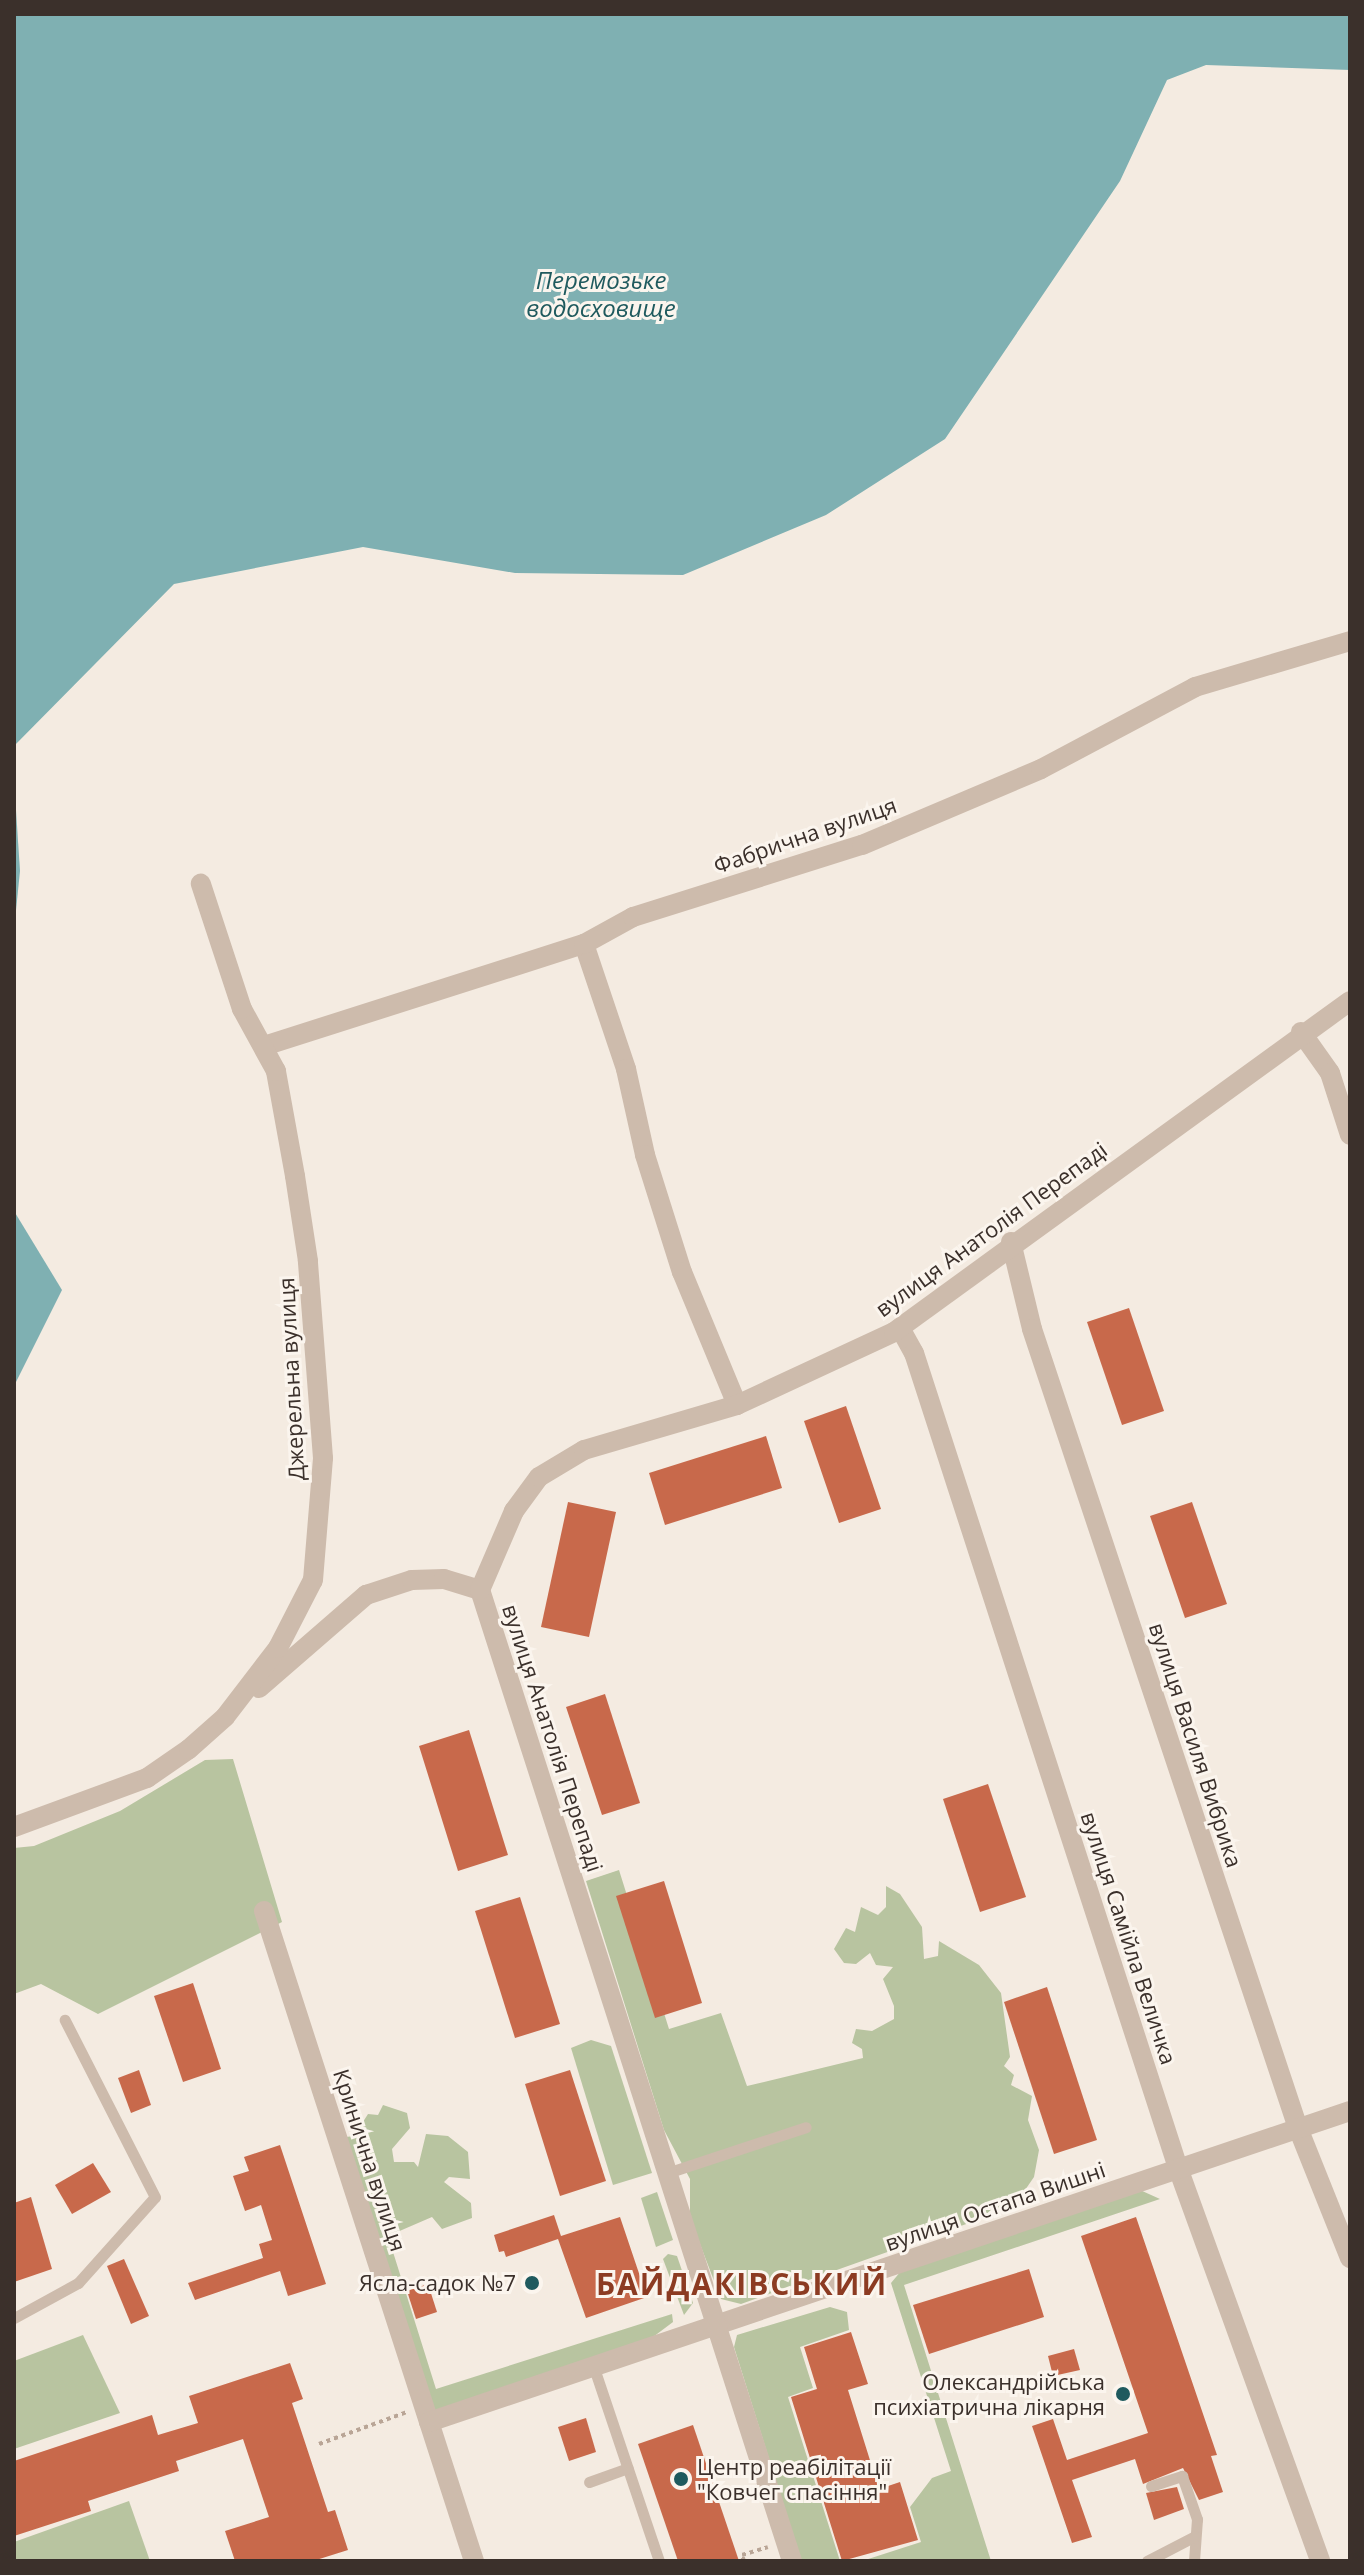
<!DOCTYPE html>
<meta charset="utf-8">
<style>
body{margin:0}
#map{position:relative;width:1364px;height:2575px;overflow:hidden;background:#f4ebe1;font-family:"Open Sans",sans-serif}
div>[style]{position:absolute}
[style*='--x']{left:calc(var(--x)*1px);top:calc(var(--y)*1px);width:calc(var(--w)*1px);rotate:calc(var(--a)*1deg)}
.green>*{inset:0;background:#b8c4a0}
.water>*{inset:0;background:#7fb0b2}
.building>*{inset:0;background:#c8694b}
.path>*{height:4px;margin-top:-2px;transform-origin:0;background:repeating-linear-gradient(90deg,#b9a596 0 4px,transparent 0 8px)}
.lane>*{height:11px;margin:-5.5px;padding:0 5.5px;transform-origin:5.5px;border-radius:5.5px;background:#cdbbac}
.street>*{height:20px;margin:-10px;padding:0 10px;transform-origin:10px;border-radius:10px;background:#cdbbac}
.dots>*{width:22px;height:22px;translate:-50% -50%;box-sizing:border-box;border:4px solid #fbf5ee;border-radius:50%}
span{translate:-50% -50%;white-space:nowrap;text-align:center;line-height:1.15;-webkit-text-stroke:6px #fbf5ee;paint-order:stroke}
.street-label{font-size:22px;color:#3b302b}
.poi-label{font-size:22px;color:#3b302b}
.right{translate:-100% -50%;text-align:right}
.left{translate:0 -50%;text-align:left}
.water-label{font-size:24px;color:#1f5a5e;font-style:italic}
.district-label{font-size:30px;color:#8c3b22;font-weight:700;letter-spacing:2px}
.frame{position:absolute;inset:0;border:16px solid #3b302b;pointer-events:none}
</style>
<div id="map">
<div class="green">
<div style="clip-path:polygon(233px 1759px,282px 1922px,98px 2014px,41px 1984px,14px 1994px,14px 1848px,34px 1846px,120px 1811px,205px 1760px)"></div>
<div style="clip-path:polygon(619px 1870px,669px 2029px,721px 2013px,747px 2086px,863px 2058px,862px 2049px,852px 2043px,856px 2029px,872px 2031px,894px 2019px,894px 2006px,883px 1979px,893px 1967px,876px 1965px,870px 1953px,856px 1964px,844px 1963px,834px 1949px,846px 1928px,855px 1932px,861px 1907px,878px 1915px,886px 1907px,886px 1886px,900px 1894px,922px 1927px,924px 1959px,938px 1956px,939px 1941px,979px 1965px,1001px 1993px,1010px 2057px,1004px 2066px,1014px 2075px,1011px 2085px,1032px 2096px,1028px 2120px,1039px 2150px,1034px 2177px,1023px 2193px,986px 2217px,741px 2304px,721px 2299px,690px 2218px,690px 2179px,664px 2130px,586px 1881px)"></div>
<div style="clip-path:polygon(591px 2040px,611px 2046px,652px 2173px,613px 2185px,571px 2048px)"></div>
<div style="clip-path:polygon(383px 2105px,407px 2113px,410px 2128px,392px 2149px,394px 2162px,414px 2162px,418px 2167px,426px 2134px,448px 2136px,468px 2152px,470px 2179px,449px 2177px,444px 2182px,471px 2203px,472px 2218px,442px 2229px,432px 2217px,388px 2236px,436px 2389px,672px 2314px,673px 2322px,649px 2340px,431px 2412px,346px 2137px,354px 2136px,368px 2114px,378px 2115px)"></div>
<div style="clip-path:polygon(1140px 2190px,1160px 2199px,904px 2285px,991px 2561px,862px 2561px,921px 2542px,910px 2507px,932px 2478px,951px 2471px,891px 2283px,901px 2271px)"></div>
<div style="clip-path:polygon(657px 2192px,673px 2240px,656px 2247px,641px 2198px)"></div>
<div style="clip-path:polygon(668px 2254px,677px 2256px,693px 2303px,684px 2315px,663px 2259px)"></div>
<div style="clip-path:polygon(830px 2307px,847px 2312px,849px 2330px,800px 2347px,813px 2388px,788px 2397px,840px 2561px,801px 2561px,734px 2347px,737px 2335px)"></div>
<div style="clip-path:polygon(83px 2335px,120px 2413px,14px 2449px,14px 2361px)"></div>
<div style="clip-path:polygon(129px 2501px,150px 2561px,14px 2561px,14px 2542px)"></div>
</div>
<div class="water">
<div style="clip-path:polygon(14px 14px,1350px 14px,1350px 70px,1206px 65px,1167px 80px,1120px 181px,945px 439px,826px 515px,683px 575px,515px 573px,363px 547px,174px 584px,14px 746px)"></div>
<div style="clip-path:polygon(14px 780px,20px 871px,14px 930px)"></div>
<div style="clip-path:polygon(14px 1211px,62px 1290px,14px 1386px)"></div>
</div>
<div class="building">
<div style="clip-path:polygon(1129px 1308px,1164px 1411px,1122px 1425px,1087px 1322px)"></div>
<div style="clip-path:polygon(846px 1406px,881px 1509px,839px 1523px,804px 1421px)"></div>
<div style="clip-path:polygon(766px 1436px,782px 1488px,665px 1525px,649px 1473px)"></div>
<div style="clip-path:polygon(568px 1502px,616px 1512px,589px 1637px,541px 1627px)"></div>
<div style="clip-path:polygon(1192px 1502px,1227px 1604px,1185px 1618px,1150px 1516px)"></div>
<div style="clip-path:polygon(605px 1694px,640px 1803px,602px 1815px,566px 1707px)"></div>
<div style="clip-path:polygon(469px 1730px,508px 1855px,458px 1871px,419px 1746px)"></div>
<div style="clip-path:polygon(988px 1784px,1026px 1897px,980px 1912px,943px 1799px)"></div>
<div style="clip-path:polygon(664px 1881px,702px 2003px,655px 2018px,616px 1896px)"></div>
<div style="clip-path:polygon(520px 1897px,560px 2024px,515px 2038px,475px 1911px)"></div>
<div style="clip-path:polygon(193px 1983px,221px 2069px,183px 2082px,154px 1996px)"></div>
<div style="clip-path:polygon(1047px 1987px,1097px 2140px,1054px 2154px,1004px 2002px)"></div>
<div style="clip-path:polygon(139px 2070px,151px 2105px,131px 2113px,118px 2078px)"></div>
<div style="clip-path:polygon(570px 2070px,606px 2181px,560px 2196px,525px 2084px)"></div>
<div style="clip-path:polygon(280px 2145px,326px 2284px,288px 2296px,280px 2271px,195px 2300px,188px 2283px,263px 2258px,259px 2244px,272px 2240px,261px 2205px,245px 2211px,233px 2176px,249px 2171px,244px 2157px)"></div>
<div style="clip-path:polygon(93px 2163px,111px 2192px,72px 2214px,55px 2185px)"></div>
<div style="clip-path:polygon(31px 2197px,52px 2269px,14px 2282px,14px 2203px)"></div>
<div style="clip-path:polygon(554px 2215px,561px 2236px,620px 2217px,647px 2297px,586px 2318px,558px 2239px,506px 2257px,504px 2251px,499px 2252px,494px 2235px)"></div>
<div style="clip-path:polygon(1136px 2217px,1217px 2455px,1211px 2456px,1223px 2492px,1199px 2500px,1183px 2468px,1143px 2484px,1135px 2459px,1072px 2480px,1092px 2537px,1072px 2543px,1032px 2426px,1053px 2419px,1067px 2460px,1148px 2433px,1081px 2236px)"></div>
<div style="clip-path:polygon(124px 2259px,149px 2316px,131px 2324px,107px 2266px)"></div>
<div style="clip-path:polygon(1029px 2269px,1044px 2317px,929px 2354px,913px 2305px)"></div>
<div style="clip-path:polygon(428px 2284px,437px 2312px,416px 2319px,407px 2291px)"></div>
<div style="clip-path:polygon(851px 2332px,868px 2384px,848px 2390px,879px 2489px,900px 2482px,918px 2540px,842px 2561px,791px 2397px,817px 2389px,804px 2347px)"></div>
<div style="clip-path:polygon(1074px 2349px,1080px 2370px,1053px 2376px,1048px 2356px)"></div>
<div style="clip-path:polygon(290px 2363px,303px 2399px,292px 2403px,328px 2512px,335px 2510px,348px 2550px,313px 2561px,235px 2561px,225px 2531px,269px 2517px,243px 2439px,176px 2461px,179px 2471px,88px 2501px,91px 2511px,14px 2536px,14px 2461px,152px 2415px,158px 2435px,198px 2423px,189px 2396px)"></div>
<div style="clip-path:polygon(586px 2418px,596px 2452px,569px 2461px,558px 2427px)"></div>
<div style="clip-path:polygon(693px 2425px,739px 2561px,678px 2561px,638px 2444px)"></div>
<div style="clip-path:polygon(1177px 2487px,1184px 2509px,1154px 2520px,1146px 2493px)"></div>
</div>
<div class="path">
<div style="--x:319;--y:2444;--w:94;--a:-20"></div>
<div style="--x:744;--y:2561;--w:6;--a:-108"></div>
<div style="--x:742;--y:2555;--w:27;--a:-17"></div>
</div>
<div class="lane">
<div style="--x:667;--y:2173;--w:146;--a:-18.3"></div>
<div style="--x:14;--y:2318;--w:73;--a:-28.7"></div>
<div style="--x:78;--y:2283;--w:115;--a:-48.2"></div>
<div style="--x:155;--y:2197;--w:199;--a:-117"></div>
<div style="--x:594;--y:2368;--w:204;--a:71.4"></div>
<div style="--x:589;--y:2482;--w:41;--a:-19.7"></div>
<div style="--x:1151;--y:2486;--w:33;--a:-18"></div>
<div style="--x:1182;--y:2476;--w:46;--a:70.8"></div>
<div style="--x:1197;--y:2519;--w:42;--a:94.1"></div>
<div style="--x:1147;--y:2561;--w:54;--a:-27.5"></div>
</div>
<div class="street">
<div style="--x:584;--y:944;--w:132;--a:71.4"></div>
<div style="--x:626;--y:1069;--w:88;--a:77.5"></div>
<div style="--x:645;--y:1155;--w:123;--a:72.5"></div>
<div style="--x:682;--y:1272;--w:144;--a:67.5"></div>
<div style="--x:1301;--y:1032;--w:50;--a:54.7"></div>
<div style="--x:1330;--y:1073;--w:65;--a:72.1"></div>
<div style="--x:264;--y:1046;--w:336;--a:-17.7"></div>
<div style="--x:584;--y:944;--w:56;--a:-28.9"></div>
<div style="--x:633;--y:917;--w:240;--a:-17.5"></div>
<div style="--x:862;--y:845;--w:194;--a:-23"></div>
<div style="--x:1041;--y:769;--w:174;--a:-28"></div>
<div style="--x:1195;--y:687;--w:162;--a:-16.5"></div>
<div style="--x:1011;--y:1242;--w:89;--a:76.4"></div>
<div style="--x:1032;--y:1329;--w:842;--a:71.59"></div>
<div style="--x:1298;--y:2128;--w:140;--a:68.2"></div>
<div style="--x:900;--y:1328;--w:29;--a:61"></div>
<div style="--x:914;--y:1353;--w:857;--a:72.05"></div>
<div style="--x:1178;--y:2168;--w:418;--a:70.1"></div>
<div style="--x:259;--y:1688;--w:142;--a:-41"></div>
<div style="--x:366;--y:1595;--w:48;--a:-18.1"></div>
<div style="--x:412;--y:1580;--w:32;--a:-2"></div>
<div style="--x:444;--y:1579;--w:38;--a:17"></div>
<div style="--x:14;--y:1827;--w:142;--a:-20.2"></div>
<div style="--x:147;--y:1778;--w:51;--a:-34.6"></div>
<div style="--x:189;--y:1749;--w:48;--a:-41.6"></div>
<div style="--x:225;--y:1717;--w:87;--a:-52.5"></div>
<div style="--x:278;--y:1648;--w:76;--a:-62.8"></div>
<div style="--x:313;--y:1580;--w:122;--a:-85.3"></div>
<div style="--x:323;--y:1458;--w:198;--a:-94.4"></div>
<div style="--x:308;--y:1261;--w:86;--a:-98.7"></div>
<div style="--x:295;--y:1176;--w:107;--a:-100.3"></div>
<div style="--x:276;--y:1071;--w:71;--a:-118.7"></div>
<div style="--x:242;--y:1009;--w:132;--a:-108.2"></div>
<div style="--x:264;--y:1911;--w:683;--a:72.1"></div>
<div style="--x:429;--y:2422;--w:972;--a:-18.66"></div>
<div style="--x:792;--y:2561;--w:1020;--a:-107.81"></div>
<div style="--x:480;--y:1590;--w:86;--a:-66.7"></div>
<div style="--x:514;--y:1511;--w:42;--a:-53.7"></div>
<div style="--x:539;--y:1477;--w:52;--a:-31"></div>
<div style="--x:584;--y:1450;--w:159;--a:-16.4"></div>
<div style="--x:737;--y:1405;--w:173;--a:-24.9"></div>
<div style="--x:894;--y:1332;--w:563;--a:-35.98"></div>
</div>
<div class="dots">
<div style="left:532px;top:2283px;background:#1f5a5e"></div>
<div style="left:1123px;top:2394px;background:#1f5a5e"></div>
<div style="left:681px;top:2479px;background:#1f5a5e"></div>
</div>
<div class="street-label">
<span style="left:805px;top:835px;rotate:-19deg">Фабрична вулиця</span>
<span style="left:991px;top:1229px;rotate:-36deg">вулиця Анатолія Перепаді</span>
<span style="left:291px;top:1379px;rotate:-93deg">Джерельна вулиця</span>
<span style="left:553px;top:1738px;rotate:72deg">вулиця Анатолія Перепаді</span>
<span style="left:1196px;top:1745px;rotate:72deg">вулиця Василя Вибрика</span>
<span style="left:1129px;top:1938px;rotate:72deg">вулиця Самійла Величка</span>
<span style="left:370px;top:2160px;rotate:72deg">Кринична вулиця</span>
<span style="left:995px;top:2206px;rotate:-19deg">вулиця Остапа Вишні</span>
</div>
<div class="poi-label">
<span class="right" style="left:516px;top:2283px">Ясла-садок №7</span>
<span class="right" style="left:1105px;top:2394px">Олександрійська<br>психіатрична лікарня</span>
<span class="left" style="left:697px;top:2479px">Центр реабілітації<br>"Ковчег спасіння"</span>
</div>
<div class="water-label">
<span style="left:601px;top:294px">Перемозьке<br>водосховище</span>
</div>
<div class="district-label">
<span style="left:742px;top:2284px">БАЙДАКІВСЬКИЙ</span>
</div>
<div class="frame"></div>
</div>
